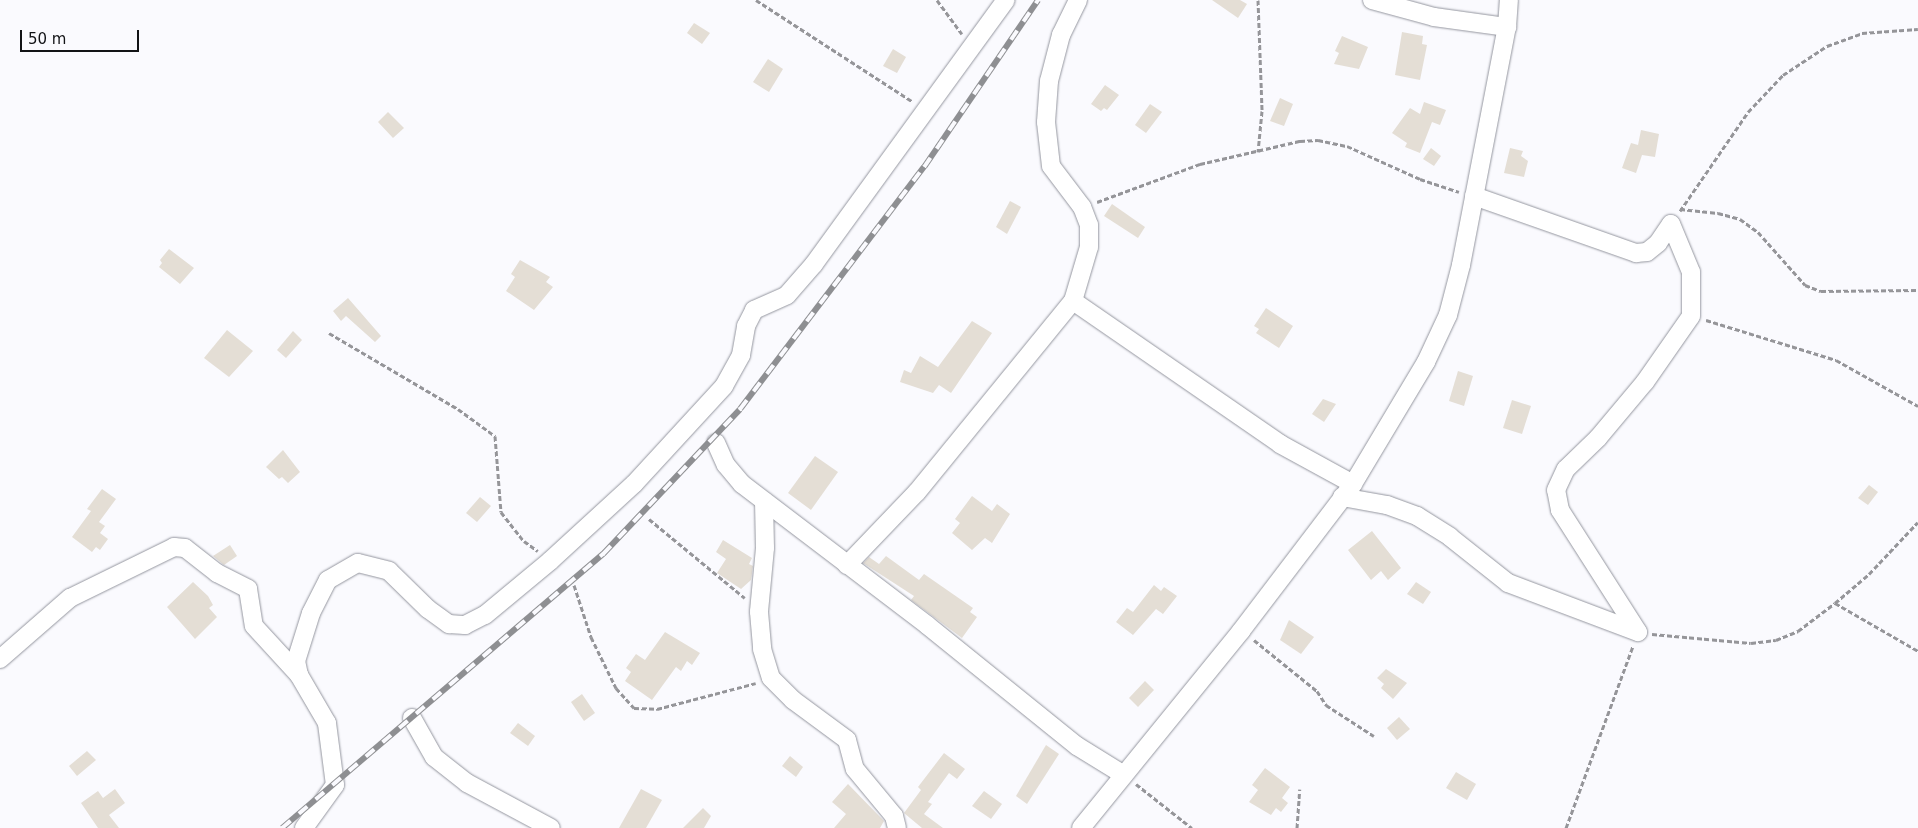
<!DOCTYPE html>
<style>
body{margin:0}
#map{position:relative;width:1918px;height:828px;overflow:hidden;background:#fafafe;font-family:"DejaVu Sans",sans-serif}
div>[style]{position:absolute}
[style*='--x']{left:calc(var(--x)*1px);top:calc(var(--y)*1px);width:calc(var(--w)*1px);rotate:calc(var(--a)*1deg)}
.building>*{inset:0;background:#e4ded5}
.path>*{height:3px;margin-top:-1.5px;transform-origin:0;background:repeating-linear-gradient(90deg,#959599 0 5px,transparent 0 7.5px)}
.roads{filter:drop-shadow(0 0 1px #94969f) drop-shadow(0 0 1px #94969f)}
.minor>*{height:18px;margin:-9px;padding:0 9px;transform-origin:9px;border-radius:9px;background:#fff}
.rail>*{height:5.5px;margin-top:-2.75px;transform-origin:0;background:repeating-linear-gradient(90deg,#fafafe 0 11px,#8e8f92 0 22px);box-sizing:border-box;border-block:1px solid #8e8f92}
span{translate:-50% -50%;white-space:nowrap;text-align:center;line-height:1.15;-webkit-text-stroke:5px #fafafe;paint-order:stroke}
.scale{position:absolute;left:20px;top:30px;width:119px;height:22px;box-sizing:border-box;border:2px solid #121316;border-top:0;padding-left:6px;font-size:15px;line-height:18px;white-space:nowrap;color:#121316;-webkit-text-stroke:4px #fafafe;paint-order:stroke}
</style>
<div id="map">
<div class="building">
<div style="clip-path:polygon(1212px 0,1240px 0,1247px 4px,1238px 18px)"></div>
<div style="clip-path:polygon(694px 23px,710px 33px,702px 44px,687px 33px)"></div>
<div style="clip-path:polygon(1402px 32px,1423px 36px,1422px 44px,1427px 45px,1420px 80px,1395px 75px)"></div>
<div style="clip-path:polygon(1342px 36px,1368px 47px,1359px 69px,1334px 64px,1339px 53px,1335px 51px)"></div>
<div style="clip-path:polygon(893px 49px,906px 57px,897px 73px,883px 66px)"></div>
<div style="clip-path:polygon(768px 59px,783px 69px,769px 92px,753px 82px)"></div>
<div style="clip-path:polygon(1105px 85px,1119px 95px,1107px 110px,1104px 108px,1101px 111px,1091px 104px)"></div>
<div style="clip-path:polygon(1280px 98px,1293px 104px,1284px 126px,1270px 121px)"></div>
<div style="clip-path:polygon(1424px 102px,1446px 110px,1440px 125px,1432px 122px,1420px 153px,1405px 147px,1407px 143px,1392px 133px,1410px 108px,1420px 114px)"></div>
<div style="clip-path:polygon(1150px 104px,1162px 112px,1146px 133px,1135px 125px)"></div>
<div style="clip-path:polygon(388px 112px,404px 128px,393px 138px,378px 122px)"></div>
<div style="clip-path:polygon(1641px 130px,1659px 134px,1655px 157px,1642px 155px,1636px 173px,1622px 168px,1631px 143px,1638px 145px)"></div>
<div style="clip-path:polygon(1431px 148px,1441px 156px,1434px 166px,1423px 159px)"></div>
<div style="clip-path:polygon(1510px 148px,1523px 151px,1521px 156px,1528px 161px,1524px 177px,1504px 173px)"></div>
<div style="clip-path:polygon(1010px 201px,1021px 207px,1007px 234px,996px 227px)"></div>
<div style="clip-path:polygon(1112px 204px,1145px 227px,1138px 238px,1104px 216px)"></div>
<div style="clip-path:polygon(169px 249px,194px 268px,180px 284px,159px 267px,162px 263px,160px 260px)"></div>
<div style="clip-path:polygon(520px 260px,550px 277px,546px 282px,553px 287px,534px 310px,506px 291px,515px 277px,511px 274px)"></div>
<div style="clip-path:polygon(348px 298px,381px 336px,375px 342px,346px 316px,341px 321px,333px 311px)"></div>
<div style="clip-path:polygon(1266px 308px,1293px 326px,1279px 348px,1256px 333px,1259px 329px,1254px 326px)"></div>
<div style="clip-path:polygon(972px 321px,992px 333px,951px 393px,939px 385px,933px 393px,900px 382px,904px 370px,911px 373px,920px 356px,938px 367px)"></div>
<div style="clip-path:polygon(227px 330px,253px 351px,229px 377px,204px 358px)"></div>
<div style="clip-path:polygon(293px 331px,302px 340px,286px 358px,277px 350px)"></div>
<div style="clip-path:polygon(1458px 371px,1473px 376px,1464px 406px,1449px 401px)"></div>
<div style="clip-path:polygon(1323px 399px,1336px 404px,1324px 422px,1312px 414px)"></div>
<div style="clip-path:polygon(1512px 400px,1531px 406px,1522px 434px,1503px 428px)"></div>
<div style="clip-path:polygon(283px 450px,300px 472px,288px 483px,282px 477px,279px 479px,266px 467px)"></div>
<div style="clip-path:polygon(815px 456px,838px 472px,811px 510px,788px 493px)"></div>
<div style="clip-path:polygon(1869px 485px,1878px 492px,1868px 505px,1858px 498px)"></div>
<div style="clip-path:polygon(102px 489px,116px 499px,99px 522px,105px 526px,100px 533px,108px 539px,100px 550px,96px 547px,92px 552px,72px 537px,91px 511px,87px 509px)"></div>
<div style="clip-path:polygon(972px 496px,992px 511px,997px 504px,1010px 514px,992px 543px,985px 538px,972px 550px,952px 533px,960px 523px,955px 519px)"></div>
<div style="clip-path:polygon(480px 497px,491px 506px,477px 522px,466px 513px)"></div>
<div style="clip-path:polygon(1372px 531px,1401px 568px,1388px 580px,1381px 571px,1371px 580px,1348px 550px)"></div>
<div style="clip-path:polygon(723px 540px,752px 558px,749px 564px,753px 566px,751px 580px,741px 589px,717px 573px,726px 559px,716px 552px)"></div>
<div style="clip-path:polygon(230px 545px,237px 556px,224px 565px,213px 556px)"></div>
<div style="clip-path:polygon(886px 556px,919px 580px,924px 574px,973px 608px,970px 612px,977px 617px,962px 638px,911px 600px,914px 596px,863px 563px,869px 557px,879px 564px)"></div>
<div style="clip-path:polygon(193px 582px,208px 596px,213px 605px,209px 608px,217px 617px,195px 639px,167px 607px)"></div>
<div style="clip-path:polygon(1416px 582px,1431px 592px,1423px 604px,1407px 594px)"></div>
<div style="clip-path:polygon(1154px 585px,1161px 591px,1164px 587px,1177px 596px,1163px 614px,1156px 609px,1133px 635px,1116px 622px,1127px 608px,1133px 612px)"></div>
<div style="clip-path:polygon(1289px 620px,1314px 637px,1301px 654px,1280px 640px)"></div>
<div style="clip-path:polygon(665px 632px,700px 653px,692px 665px,687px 661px,681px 671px,676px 667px,652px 700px,625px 681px,631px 672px,626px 668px,636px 654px,645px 660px)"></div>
<div style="clip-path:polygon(1386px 669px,1407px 683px,1393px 699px,1381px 688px,1384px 684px,1377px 678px)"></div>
<div style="clip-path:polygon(1145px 681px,1154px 690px,1138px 707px,1129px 698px)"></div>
<div style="clip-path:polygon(582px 694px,595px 713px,584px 721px,571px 702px)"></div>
<div style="clip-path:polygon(1399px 717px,1410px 729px,1397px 740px,1387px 728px)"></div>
<div style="clip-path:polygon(518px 723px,535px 736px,528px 746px,510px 733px)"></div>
<div style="clip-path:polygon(1046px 745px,1059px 754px,1027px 804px,1016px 796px)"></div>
<div style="clip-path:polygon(87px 751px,96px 760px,77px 776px,69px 766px)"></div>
<div style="clip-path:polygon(944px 753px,965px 769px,957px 779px,949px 773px,928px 802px,932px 804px,924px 814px,943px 828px,922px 828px,904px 813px,921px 790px,918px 787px)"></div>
<div style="clip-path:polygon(790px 756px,803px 767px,796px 777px,782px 766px)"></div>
<div style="clip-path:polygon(1265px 768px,1290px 787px,1282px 798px,1288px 803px,1281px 812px,1276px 808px,1271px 815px,1249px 802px,1258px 790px,1252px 785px)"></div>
<div style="clip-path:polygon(1456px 772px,1476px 784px,1467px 800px,1446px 788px)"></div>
<div style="clip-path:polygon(848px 784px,884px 821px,880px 828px,834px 828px,846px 814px,832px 802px)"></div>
<div style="clip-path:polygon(115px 789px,125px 803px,109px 815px,119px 828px,98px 828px,81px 803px,98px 791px,103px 798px)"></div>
<div style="clip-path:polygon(641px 789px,662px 800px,646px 828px,619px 828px)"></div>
<div style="clip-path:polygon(984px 791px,1002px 804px,991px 819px,972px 806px)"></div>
<div style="clip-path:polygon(703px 808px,711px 816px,704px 828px,683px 828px)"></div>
</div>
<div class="path">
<div style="--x:756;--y:0;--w:187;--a:33"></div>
<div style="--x:937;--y:0;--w:42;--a:53.7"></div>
<div style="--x:1258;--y:0;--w:111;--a:87.9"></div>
<div style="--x:1262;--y:111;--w:41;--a:95.6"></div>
<div style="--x:1097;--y:202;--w:110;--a:-20.3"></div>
<div style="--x:1200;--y:164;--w:103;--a:-13"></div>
<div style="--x:1300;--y:141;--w:18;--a:-3"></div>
<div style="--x:1318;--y:140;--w:30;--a:12"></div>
<div style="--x:1347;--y:146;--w:80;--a:24.3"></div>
<div style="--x:1420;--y:179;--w:41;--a:18.4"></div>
<div style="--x:1680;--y:209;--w:38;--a:6"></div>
<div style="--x:1718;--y:213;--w:23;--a:15"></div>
<div style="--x:1740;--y:219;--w:22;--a:36"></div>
<div style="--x:1758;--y:232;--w:71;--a:48.4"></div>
<div style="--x:1805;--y:285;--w:17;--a:21"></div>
<div style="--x:1821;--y:291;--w:97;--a:-0.6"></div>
<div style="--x:1680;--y:211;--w:120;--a:-55.5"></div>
<div style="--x:1748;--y:112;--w:51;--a:-46.6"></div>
<div style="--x:1783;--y:75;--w:53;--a:-33.4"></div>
<div style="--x:1827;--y:46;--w:37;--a:-20"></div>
<div style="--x:1862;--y:33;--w:56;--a:-4.1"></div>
<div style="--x:1706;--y:320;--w:136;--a:17.1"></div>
<div style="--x:1836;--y:360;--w:94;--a:29.3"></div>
<div style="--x:329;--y:333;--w:150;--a:30.5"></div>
<div style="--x:458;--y:409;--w:46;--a:36.1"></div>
<div style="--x:495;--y:436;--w:76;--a:85.5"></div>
<div style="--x:501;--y:512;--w:37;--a:52"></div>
<div style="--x:524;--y:541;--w:17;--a:36"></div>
<div style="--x:649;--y:519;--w:124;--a:39.5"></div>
<div style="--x:574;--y:585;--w:55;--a:71.9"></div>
<div style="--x:591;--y:637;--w:57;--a:63.9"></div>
<div style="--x:616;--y:688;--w:27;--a:48"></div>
<div style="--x:634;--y:708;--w:23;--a:2"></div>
<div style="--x:657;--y:709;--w:102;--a:-14.7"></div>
<div style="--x:1835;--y:603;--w:96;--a:30"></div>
<div style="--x:1652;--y:634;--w:99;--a:5.2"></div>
<div style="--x:1751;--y:643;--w:25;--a:-7"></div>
<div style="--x:1776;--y:640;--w:24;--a:-22"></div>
<div style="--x:1798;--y:631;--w:46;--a:-37.1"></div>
<div style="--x:1835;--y:603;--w:45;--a:-40.5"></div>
<div style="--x:1869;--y:574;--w:71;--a:-46.7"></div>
<div style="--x:1254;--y:640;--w:81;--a:39"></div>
<div style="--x:1317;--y:691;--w:17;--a:57"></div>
<div style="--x:1326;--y:705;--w:57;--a:32.9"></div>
<div style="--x:1136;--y:784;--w:71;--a:38.2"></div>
<div style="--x:1297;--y:828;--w:39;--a:-86"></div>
<div style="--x:1566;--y:828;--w:194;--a:-69.8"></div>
</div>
<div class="roads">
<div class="minor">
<div style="--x:1372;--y:0;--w:64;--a:15.3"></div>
<div style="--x:1434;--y:17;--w:74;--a:7.8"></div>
<div style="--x:1474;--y:196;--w:172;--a:19.4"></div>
<div style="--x:1636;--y:253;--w:11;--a:-5"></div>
<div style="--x:1647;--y:252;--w:14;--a:-39"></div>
<div style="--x:1658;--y:243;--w:23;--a:-56"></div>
<div style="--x:1073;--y:301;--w:252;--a:34.6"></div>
<div style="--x:1280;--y:444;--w:83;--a:28.7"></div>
<div style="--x:716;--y:443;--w:24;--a:66"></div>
<div style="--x:726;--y:465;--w:25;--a:50"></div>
<div style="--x:742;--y:484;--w:233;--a:37.3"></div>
<div style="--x:927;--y:625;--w:193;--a:38.9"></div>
<div style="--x:1077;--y:746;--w:55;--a:31.7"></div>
<div style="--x:1342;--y:497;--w:46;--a:10.1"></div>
<div style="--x:1387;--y:505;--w:32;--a:20"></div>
<div style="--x:1417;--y:516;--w:39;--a:32"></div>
<div style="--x:1450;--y:537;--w:74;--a:38.4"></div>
<div style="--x:1508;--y:583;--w:139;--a:20.7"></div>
<div style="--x:764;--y:501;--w:47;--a:88.8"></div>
<div style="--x:765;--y:548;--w:64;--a:95.4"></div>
<div style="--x:759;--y:612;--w:37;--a:85"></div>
<div style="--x:762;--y:649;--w:30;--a:73"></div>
<div style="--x:771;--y:678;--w:31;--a:45"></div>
<div style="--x:793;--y:700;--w:67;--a:36.5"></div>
<div style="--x:847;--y:740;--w:30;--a:75"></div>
<div style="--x:855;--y:769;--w:61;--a:50.3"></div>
<div style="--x:894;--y:816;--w:12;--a:76"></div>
<div style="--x:847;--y:565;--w:101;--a:-46.2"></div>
<div style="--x:917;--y:492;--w:247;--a:-50.8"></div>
<div style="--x:1073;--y:301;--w:56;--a:-73.5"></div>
<div style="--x:1089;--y:247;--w:22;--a:-90"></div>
<div style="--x:1089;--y:225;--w:19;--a:-111"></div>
<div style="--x:1082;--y:207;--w:51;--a:-127.1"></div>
<div style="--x:1051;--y:166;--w:44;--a:-96.5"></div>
<div style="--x:1046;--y:122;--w:41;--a:-85.8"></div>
<div style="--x:1049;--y:81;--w:48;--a:-75.4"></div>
<div style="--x:1061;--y:35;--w:39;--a:-64"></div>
<div style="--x:1638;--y:632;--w:145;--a:-122.6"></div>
<div style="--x:1560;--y:510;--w:20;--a:-101"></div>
<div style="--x:1556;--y:490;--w:23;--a:-65"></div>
<div style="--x:1566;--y:469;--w:45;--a:-44.1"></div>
<div style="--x:1598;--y:438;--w:73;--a:-50"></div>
<div style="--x:1645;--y:382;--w:80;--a:-55.1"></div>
<div style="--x:1691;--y:316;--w:44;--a:-90"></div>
<div style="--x:1691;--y:272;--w:52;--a:-112.6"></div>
<div style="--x:0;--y:659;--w:93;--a:-41.1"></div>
<div style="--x:70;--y:598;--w:116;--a:-26.1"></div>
<div style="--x:174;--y:547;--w:11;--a:5"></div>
<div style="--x:185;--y:548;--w:41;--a:38"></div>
<div style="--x:217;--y:573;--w:35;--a:27"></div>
<div style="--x:248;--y:589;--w:37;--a:81"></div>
<div style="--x:254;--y:626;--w:67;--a:47.4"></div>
<div style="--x:412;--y:718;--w:45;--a:60.6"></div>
<div style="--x:434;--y:757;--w:42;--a:38.2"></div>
<div style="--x:467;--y:783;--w:95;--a:28.2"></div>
<div style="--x:304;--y:828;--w:53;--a:-54.2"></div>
<div style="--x:335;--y:785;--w:63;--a:-97.4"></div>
<div style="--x:327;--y:723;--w:56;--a:-120.3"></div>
<div style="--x:299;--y:675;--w:14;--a:-102"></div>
<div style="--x:296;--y:661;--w:50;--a:-72.6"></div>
<div style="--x:311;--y:613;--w:37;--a:-63"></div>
<div style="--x:328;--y:580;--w:34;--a:-30"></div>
<div style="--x:358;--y:563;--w:32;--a:14"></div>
<div style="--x:389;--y:571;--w:54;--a:44.3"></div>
<div style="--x:428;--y:609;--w:26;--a:36"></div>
<div style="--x:449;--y:624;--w:16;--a:4"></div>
<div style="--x:465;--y:625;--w:22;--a:-27"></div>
<div style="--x:485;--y:615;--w:85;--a:-39.7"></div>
<div style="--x:550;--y:561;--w:114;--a:-42.5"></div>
<div style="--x:634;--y:484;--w:133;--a:-47.4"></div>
<div style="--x:724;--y:386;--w:35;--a:-61"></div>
<div style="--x:741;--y:355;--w:29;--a:-80"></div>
<div style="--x:746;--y:326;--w:18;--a:-63"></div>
<div style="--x:754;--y:310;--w:36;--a:-24"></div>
<div style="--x:787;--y:295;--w:41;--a:-48.9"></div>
<div style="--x:814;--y:264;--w:326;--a:-54"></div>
<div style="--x:1081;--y:828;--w:254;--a:-50.9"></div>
<div style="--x:1241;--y:631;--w:185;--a:-52.7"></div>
<div style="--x:1353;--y:484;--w:142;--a:-59.1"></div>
<div style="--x:1426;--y:362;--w:52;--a:-64.9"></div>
<div style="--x:1448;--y:315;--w:52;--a:-75.4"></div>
<div style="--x:1461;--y:265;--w:242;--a:-79.1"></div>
<div style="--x:1507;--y:27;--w:27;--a:-86"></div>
</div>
</div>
<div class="rail">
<div style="--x:282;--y:828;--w:422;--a:-40.5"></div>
<div style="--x:603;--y:554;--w:199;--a:-46.6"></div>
<div style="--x:740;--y:409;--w:304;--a:-52.8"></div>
<div style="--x:924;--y:167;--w:202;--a:-55.7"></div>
</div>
<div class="scale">50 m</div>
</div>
